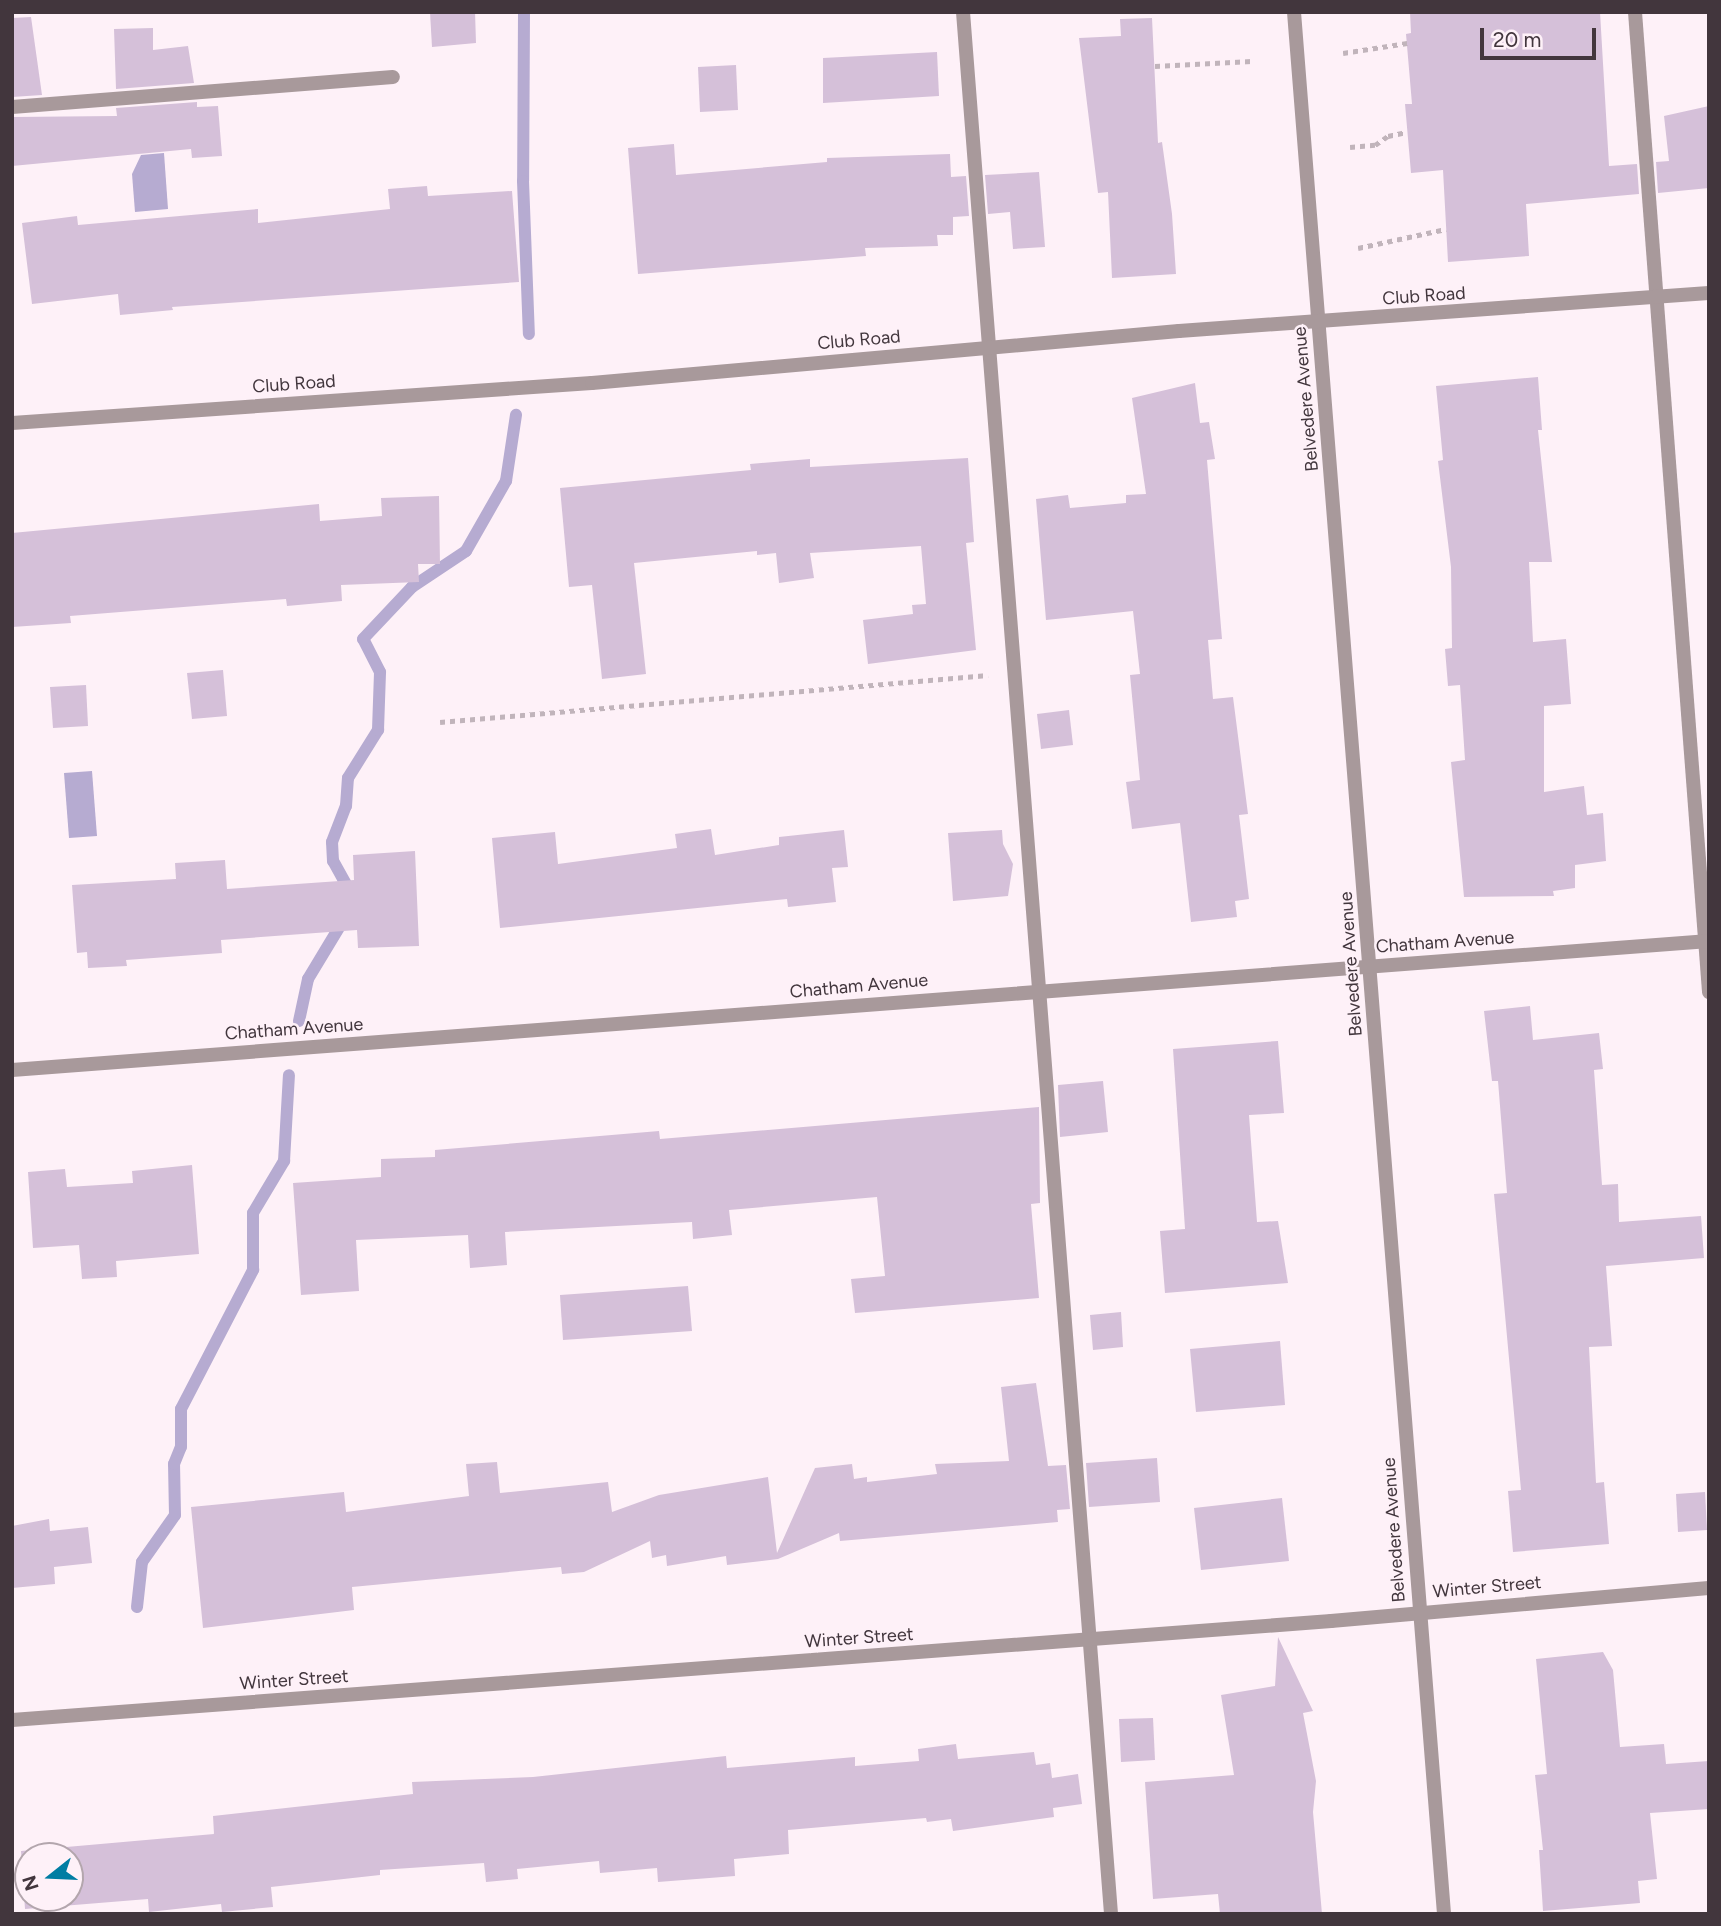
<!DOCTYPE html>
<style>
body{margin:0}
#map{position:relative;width:1721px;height:1926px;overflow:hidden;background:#fef1f8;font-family:Figtree,sans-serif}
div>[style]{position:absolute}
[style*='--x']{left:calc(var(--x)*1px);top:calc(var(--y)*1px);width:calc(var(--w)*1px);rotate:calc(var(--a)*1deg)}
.water>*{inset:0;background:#b6abd1}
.stream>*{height:12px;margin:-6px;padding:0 6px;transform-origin:6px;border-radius:6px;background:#b6abd1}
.building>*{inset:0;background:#d5c0d9}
.path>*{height:4.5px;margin-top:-2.25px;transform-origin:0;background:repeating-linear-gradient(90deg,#c1b4bb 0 5px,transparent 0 10px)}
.service>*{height:14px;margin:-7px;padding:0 7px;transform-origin:7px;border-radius:7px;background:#a8999b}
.minor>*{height:14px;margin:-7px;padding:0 7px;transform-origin:7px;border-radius:7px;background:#a8999b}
span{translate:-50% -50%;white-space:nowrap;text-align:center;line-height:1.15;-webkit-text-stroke:5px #fef1f8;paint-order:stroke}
.street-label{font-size:18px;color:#42363d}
.frame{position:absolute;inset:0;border:14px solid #42363d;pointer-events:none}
.north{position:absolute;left:14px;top:1842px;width:70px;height:70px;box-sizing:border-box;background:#fef1f8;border:2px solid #b3a6ad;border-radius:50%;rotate:252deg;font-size:19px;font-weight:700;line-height:28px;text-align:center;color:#42363d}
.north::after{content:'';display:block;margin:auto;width:24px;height:32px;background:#007da3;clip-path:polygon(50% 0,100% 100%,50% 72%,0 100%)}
.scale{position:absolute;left:1480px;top:28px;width:116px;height:32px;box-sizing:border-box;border:4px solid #42363d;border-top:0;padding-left:9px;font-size:21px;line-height:24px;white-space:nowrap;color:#42363d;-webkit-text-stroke:5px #fef1f8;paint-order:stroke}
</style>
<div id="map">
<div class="water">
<div style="clip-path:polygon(164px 153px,168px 209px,135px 212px,132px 174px,141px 155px)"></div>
<div style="clip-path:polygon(92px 771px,97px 836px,69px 838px,64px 773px)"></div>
</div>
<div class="stream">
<div style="--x:524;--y:12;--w:169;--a:90.3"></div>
<div style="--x:523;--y:181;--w:153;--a:87.8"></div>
<div style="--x:352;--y:895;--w:39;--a:-119"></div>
<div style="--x:333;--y:861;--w:19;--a:-93"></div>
<div style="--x:332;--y:842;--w:39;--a:-69"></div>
<div style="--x:346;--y:806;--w:28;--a:-86"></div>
<div style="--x:348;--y:778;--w:57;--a:-58"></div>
<div style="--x:378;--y:730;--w:58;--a:-88"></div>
<div style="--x:380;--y:672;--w:37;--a:-117"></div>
<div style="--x:363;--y:639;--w:71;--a:-46.7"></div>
<div style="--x:412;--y:587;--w:65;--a:-33.7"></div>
<div style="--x:466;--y:551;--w:81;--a:-60.3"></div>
<div style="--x:506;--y:481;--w:67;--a:-81.4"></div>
<div style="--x:299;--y:1021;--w:43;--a:-77.9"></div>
<div style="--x:308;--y:979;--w:74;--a:-58.9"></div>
<div style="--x:137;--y:1607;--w:45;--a:-83.7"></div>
<div style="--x:142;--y:1562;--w:57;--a:-54.9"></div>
<div style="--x:175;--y:1515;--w:51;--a:-91.1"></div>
<div style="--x:174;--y:1464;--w:18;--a:-68"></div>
<div style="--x:181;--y:1447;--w:38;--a:-90"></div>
<div style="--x:181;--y:1409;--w:157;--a:-62.6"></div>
<div style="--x:253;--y:1270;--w:57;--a:-90"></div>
<div style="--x:253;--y:1213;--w:61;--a:-59.2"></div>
<div style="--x:284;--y:1161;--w:86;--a:-86.7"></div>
</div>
<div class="building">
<div style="clip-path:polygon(430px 12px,475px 12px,476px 43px,432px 47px)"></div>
<div style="clip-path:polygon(1410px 12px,1600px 12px,1609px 166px,1637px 164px,1639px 194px,1526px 204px,1529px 256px,1448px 262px,1443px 170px,1411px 173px,1405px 104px,1412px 104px,1406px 34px,1411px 33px)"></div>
<div style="clip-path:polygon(31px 17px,42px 95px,12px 97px,12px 18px)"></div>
<div style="clip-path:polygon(1152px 18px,1158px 143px,1162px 142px,1172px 214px,1176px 274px,1112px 278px,1108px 192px,1098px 193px,1079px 38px,1121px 36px,1120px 19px)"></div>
<div style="clip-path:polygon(153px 28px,153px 50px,188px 46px,194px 83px,116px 89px,114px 29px)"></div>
<div style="clip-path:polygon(937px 52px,939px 96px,823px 103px,823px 58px)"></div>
<div style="clip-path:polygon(736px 65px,738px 110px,700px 112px,698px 67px)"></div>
<div style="clip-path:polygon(197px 102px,197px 107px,218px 106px,222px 156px,192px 158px,191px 149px,12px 166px,12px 117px,117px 116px,116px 108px)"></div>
<div style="clip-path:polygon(1709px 106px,1709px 188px,1658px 193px,1656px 162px,1669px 161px,1664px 116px)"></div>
<div style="clip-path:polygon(674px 144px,676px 175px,827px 162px,827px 158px,950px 154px,951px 177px,966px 176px,969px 216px,953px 217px,953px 235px,937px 235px,938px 246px,865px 248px,866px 256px,638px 274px,628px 148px)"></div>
<div style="clip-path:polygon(1039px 172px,1045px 247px,1013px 249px,1010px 212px,988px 214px,985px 175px)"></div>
<div style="clip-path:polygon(427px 186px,428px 196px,512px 191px,519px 282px,172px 307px,173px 310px,120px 315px,118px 294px,32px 304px,22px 223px,77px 216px,78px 225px,258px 209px,258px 223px,390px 209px,388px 189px)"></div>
<div style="clip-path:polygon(1538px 377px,1542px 430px,1538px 430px,1552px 562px,1529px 562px,1533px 642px,1566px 639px,1571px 704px,1544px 706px,1544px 792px,1584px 786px,1587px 815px,1603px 813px,1606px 861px,1575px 865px,1575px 888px,1553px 891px,1554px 896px,1464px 897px,1451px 762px,1465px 760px,1460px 685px,1448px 686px,1445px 649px,1452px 648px,1451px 567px,1438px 461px,1443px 460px,1436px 386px)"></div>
<div style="clip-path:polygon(1195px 383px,1200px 423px,1209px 422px,1215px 459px,1207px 460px,1222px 639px,1208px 640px,1213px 699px,1233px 697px,1248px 814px,1239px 815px,1249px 899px,1235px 901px,1237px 917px,1191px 922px,1180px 823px,1132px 829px,1126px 782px,1140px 780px,1130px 675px,1140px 674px,1133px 611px,1046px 620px,1036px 499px,1068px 495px,1070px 508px,1126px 503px,1126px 495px,1146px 494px,1132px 398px)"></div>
<div style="clip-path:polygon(968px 458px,974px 542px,966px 543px,976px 650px,868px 664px,863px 620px,913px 614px,912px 605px,926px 604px,921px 546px,810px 553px,814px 578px,779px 583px,776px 553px,757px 555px,757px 551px,634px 563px,646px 674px,602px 679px,592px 585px,569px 587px,560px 488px,751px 470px,750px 464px,810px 459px,810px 467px)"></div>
<div style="clip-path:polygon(439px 496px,440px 564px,418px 564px,419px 582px,341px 585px,342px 601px,287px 606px,286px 599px,70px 616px,71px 623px,12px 627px,12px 533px,319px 504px,320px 521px,382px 516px,381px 498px)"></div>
<div style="clip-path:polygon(223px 670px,227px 716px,192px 719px,187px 673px)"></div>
<div style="clip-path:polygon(86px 685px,88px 726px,53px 728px,50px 687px)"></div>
<div style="clip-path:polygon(1069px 710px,1073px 745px,1041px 749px,1037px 714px)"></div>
<div style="clip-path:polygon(711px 829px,715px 855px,779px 845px,779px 837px,844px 830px,848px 867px,832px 868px,836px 902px,788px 907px,787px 899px,500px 928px,492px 838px,555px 832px,558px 864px,677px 848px,675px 834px)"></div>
<div style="clip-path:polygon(1002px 830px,1003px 844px,1013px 864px,1008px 896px,953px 901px,948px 833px)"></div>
<div style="clip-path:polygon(415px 851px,419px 946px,358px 948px,357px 930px,221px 940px,222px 953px,126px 960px,127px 966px,88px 968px,87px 952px,77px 953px,72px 885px,176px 879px,175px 863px,225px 860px,227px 889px,354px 880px,353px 855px)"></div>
<div style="clip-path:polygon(1530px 1006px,1533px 1040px,1599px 1033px,1603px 1069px,1594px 1070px,1602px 1185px,1618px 1184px,1619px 1222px,1701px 1216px,1704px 1258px,1606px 1266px,1612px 1346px,1589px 1347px,1596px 1483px,1604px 1482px,1609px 1544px,1513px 1552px,1508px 1491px,1521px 1490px,1494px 1194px,1507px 1193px,1498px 1081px,1492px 1081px,1484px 1011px)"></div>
<div style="clip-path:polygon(1278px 1041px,1284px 1113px,1249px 1115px,1257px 1222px,1278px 1221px,1288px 1283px,1165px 1293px,1160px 1231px,1185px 1229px,1173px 1049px)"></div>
<div style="clip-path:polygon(1103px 1081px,1108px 1132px,1060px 1137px,1058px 1085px)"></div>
<div style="clip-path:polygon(1039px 1107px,1040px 1203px,1031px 1204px,1039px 1298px,855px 1313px,851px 1279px,885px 1276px,877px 1197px,729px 1210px,732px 1235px,693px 1239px,692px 1222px,505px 1232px,507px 1265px,470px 1268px,468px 1235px,356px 1240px,359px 1291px,301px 1295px,293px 1183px,381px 1177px,381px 1159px,435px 1157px,435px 1150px,659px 1131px,660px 1139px)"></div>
<div style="clip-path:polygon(192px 1165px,199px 1254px,116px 1261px,117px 1277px,82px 1279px,79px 1245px,33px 1248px,28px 1172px,65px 1169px,67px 1187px,133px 1183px,132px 1171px)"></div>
<div style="clip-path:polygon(688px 1286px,692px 1331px,563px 1340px,560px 1295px)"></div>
<div style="clip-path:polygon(1121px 1312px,1123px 1347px,1093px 1350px,1090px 1315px)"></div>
<div style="clip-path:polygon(1280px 1341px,1285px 1405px,1196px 1412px,1190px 1349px)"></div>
<div style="clip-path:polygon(1036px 1383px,1048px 1466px,1066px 1465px,1070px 1509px,1057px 1510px,1058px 1522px,840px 1541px,839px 1533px,778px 1559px,727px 1565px,726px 1556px,667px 1566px,666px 1555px,652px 1558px,650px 1541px,584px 1572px,562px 1574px,561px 1567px,352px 1587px,354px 1610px,203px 1628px,191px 1507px,344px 1492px,346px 1512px,469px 1496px,466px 1464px,497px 1462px,500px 1493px,608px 1482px,612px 1512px,659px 1495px,768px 1477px,777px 1553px,815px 1468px,852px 1464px,854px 1479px,867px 1477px,867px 1482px,937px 1474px,935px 1464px,1009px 1461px,1001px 1387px)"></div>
<div style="clip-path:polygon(1157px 1458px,1160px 1502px,1089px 1507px,1086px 1463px)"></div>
<div style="clip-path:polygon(1705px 1492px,1707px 1530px,1678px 1532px,1676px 1494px)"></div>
<div style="clip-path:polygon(1282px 1498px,1289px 1561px,1201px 1570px,1194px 1508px)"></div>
<div style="clip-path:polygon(49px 1519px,50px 1531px,88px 1527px,92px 1563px,54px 1567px,55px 1584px,12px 1588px,12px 1526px)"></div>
<div style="clip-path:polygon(1278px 1637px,1313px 1711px,1303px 1713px,1316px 1781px,1313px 1812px,1322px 1914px,1220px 1914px,1218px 1894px,1153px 1899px,1145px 1782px,1234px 1775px,1221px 1695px,1275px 1686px)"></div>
<div style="clip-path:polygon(1603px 1652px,1613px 1670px,1620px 1747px,1664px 1744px,1666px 1764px,1709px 1761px,1709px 1809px,1650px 1813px,1657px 1879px,1638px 1881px,1640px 1903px,1543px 1911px,1539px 1850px,1543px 1850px,1535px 1775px,1547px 1774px,1536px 1659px)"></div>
<div style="clip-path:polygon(1153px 1718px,1155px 1760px,1121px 1762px,1119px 1719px)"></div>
<div style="clip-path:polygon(evenodd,956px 1744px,958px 1759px,1034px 1752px,1036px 1765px,1050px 1763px,1052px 1778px,1078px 1774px,1082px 1804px,1053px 1808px,1054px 1817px,953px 1831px,951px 1819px,927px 1822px,926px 1818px,788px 1830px,789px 1854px,734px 1859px,735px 1876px,658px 1882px,657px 1868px,600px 1873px,599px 1861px,517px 1869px,518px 1879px,486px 1882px,484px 1863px,380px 1870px,380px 1875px,271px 1887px,273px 1907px,222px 1912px,221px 1904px,149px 1912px,148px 1899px,25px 1909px,21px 1851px,214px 1834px,213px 1816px,413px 1794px,412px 1782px,533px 1777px,726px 1756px,727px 1768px,855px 1757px,855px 1766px,919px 1761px,918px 1749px,956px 1744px,28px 1856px,70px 1856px,70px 1898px,28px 1898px,28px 1856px)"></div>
</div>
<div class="path">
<div style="--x:1343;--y:53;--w:65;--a:-8.9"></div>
<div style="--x:1155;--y:66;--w:97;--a:-3"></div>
<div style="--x:1350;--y:147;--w:25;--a:-5"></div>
<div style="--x:1375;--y:145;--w:16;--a:-35"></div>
<div style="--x:1388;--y:136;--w:19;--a:-12"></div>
<div style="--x:1358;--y:248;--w:90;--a:-12.2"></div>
<div style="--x:440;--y:722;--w:550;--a:-4.9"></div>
</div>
<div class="service">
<div style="--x:963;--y:12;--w:1908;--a:85.55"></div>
<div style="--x:1635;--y:12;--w:983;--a:85.68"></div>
<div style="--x:12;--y:107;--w:382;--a:-4.5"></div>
</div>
<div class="minor">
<div style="--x:1294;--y:12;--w:1908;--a:85.49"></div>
<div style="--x:12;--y:423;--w:581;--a:-3.95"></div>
<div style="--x:592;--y:383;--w:589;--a:-5.06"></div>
<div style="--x:1179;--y:331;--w:531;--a:-4.1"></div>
<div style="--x:12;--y:1070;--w:1702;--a:-4.35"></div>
<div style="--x:12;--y:1720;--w:1323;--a:-4.29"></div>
<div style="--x:1331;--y:1621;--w:379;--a:-5"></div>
</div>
<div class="street-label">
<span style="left:1424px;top:296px;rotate:-4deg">Club Road</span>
<span style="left:859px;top:340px;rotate:-5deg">Club Road</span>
<span style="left:294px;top:384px;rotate:-4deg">Club Road</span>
<span style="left:1306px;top:399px;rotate:-95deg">Belvedere Avenue</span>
<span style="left:1445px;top:942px;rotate:-4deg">Chatham Avenue</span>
<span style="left:1351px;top:964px;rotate:-94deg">Belvedere Avenue</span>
<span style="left:859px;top:986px;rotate:-5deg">Chatham Avenue</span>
<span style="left:294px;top:1029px;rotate:-4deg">Chatham Avenue</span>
<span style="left:1394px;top:1530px;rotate:-94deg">Belvedere Avenue</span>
<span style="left:1487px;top:1587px;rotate:-5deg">Winter Street</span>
<span style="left:859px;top:1638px;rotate:-4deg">Winter Street</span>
<span style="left:294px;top:1680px;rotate:-4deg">Winter Street</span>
</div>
<div class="frame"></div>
<div class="north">N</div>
<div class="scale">20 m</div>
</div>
